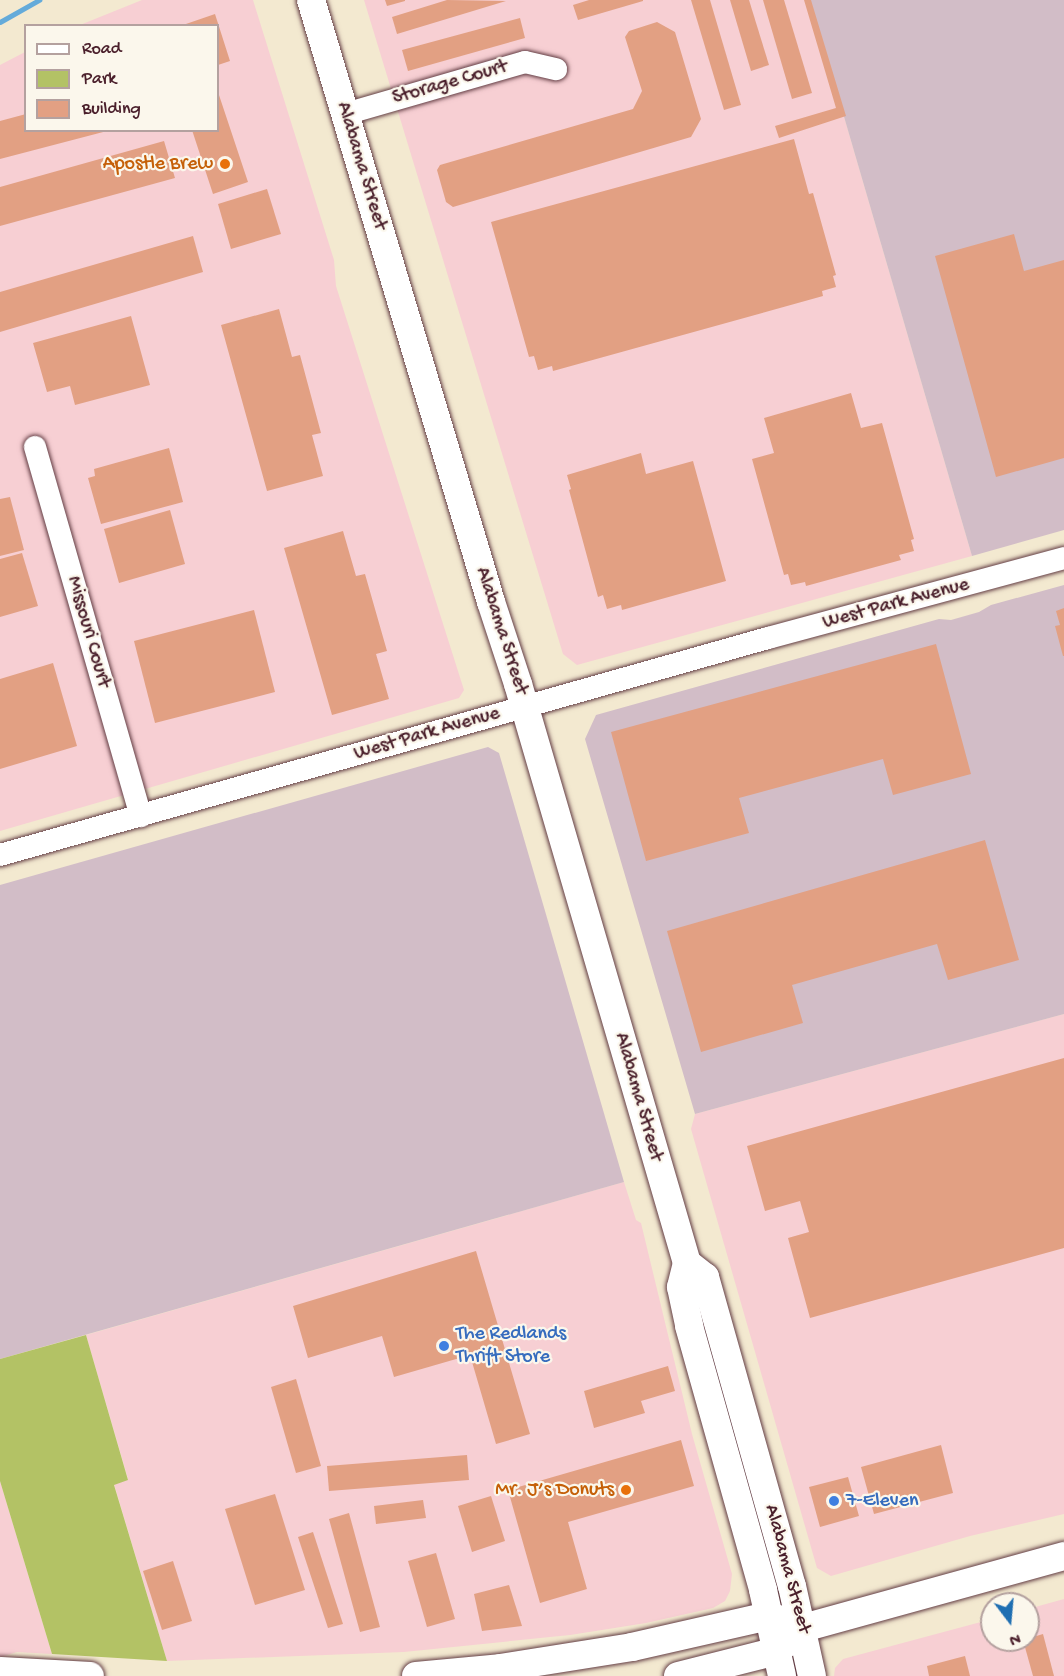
<!DOCTYPE html>
<meta charset="utf-8">
<style>
body{margin:0}
#map{position:relative;width:1064px;height:1676px;overflow:hidden;background:#f3e9d0;font-family:"Gochi Hand",sans-serif}
div>[style]{position:absolute}
[style*='--x']{left:calc(var(--x)*1px);top:calc(var(--y)*1px);width:calc(var(--w)*1px);rotate:calc(var(--a)*1deg)}
.built>*{inset:0;background:#f7cfd3}
.industrial>*{inset:0;background:#d2bdc7}
.green>*{inset:0;background:#b3c265}
.stream>*{height:4.5px;margin:-2.25px;padding:0 2.25px;transform-origin:2.25px;border-radius:2.25px;background:#64abda}
.building>*{inset:0;background:#e2a083}
.roads{filter:drop-shadow(0 0 2px #633d44) drop-shadow(0 0 2px #633d44)}
.minor>*{height:22px;margin:-11px;padding:0 11px;transform-origin:11px;border-radius:11px;background:#fff}
.major>*{height:28px;margin:-14px;padding:0 14px;transform-origin:14px;border-radius:14px;background:#fff}
.dots>*{width:16px;height:16px;translate:-50% -50%;box-sizing:border-box;border:3px solid #fbf7ec;border-radius:50%}
span{translate:-50% -50%;white-space:nowrap;text-align:center;line-height:1.15;-webkit-text-stroke:4.5px #fbf7ec;paint-order:stroke}
.street-label{font-size:20px;color:#4a1f2b}
.food-label{font-size:20px;color:#c56008}
.right{translate:-100% -50%;text-align:right}
.shop-label{font-size:20px;color:#366cbe}
.left{translate:0 -50%;text-align:left}
.legend{position:absolute;left:24px;top:24px;width:195px;height:108px;box-sizing:border-box;background:#fbf7ec;border:2px solid #b4a19f;margin:0;padding:8px 10px;list-style:none;font-size:18px;color:#4a1f2b}
.legend li{display:flex;align-items:center;gap:12px;height:30px}
.legend b{width:30px;border:2px solid #b4a19f}
.north{position:absolute;left:980px;top:1592px;width:60px;height:60px;box-sizing:border-box;background:#fbf7ec;border:2px solid #b4a19f;border-radius:50%;rotate:164deg;font-size:16px;font-weight:700;line-height:24px;text-align:center;color:#4a1f2b}
.north::after{content:'';display:block;margin:auto;width:21px;height:27px;background:#1f6fb2;clip-path:polygon(50% 0,100% 100%,50% 72%,0 100%)}
</style>
<div id="map">
<div class="built">
<div style="clip-path:polygon(142px 0,253px 0,334px 260px,336px 286px,464px 690px,459px 698px,0 831px,0 65px,25px 52px,26px 130px,218px 130px,218px 26px,80px 25px)"></div>
<div style="clip-path:polygon(364px 0,810px 0,972px 556px,577px 665px,563px 654px)"></div>
<div style="clip-path:polygon(1064px 1014px,1064px 1514px,970px 1536px,831px 1576px,817px 1568px,691px 1129px,695px 1114px)"></div>
<div style="clip-path:polygon(624px 1182px,636px 1220px,641px 1223px,692px 1434px,732px 1574px,730px 1591px,725px 1601px,713px 1608px,646px 1623px,570px 1635px,404px 1652px,167px 1661px,114px 1484px,128px 1479px,86px 1335px)"></div>
<div style="clip-path:polygon(0 1481px,52px 1654px,17px 1652px,0 1657px)"></div>
<div style="clip-path:polygon(1064px 1599px,1064px 1676px,834px 1676px,835px 1668px,843px 1659px,992px 1619px,992px 1640px,1028px 1640px,1028px 1609px)"></div>
</div>
<div class="industrial">
<div style="clip-path:polygon(810px 0,1064px 0,1064px 530px,972px 556px)"></div>
<div style="clip-path:polygon(1064px 585px,1064px 1014px,695px 1114px,585px 739px,596px 715px,939px 619px,951px 620px,979px 612px,991px 605px)"></div>
<div style="clip-path:polygon(488px 747px,499px 753px,624px 1182px,0 1359px,0 885px)"></div>
</div>
<div class="green">
<div style="clip-path:polygon(86px 1335px,128px 1480px,114px 1485px,167px 1661px,52px 1654px,0 1481px,0 1359px)"></div>
</div>
<div class="stream">
<div style="--x:0;--y:22;--w:45;--a:-29.4"></div>
</div>
<div class="building">
<div style="clip-path:polygon(385px 0,405px 0,405px 1px,387px 6px)"></div>
<div style="clip-path:polygon(447px 0,506px 1px,397px 34px,392px 17px)"></div>
<div style="clip-path:polygon(589px 0,643px 0,643px 1px,578px 20px,573px 5px)"></div>
<div style="clip-path:polygon(691px 0,710px 0,741px 105px,724px 110px)"></div>
<div style="clip-path:polygon(730px 0,749px 0,769px 65px,751px 71px)"></div>
<div style="clip-path:polygon(763px 0,784px 0,812px 93px,792px 99px)"></div>
<div style="clip-path:polygon(804px 0,811px 0,846px 116px,779px 138px,775px 126px,836px 108px)"></div>
<div style="clip-path:polygon(215px 14px,230px 61px,218px 65px,218px 26px,183px 25px)"></div>
<div style="clip-path:polygon(520px 18px,525px 38px,408px 71px,402px 50px)"></div>
<div style="clip-path:polygon(657px 22px,675px 32px,701px 119px,691px 137px,453px 207px,446px 202px,437px 170px,440px 165px,633px 109px,642px 91px,625px 37px,629px 31px)"></div>
<div style="clip-path:polygon(218px 92px,248px 182px,213px 194px,192px 130px,218px 130px)"></div>
<div style="clip-path:polygon(26px 114px,26px 130px,107px 131px,0 159px,0 121px)"></div>
<div style="clip-path:polygon(794px 139px,809px 194px,813px 193px,836px 275px,833px 276px,836px 287px,822px 291px,823px 296px,553px 371px,552px 366px,538px 370px,534px 356px,529px 357px,491px 222px)"></div>
<div style="clip-path:polygon(164px 141px,175px 178px,0 226px,0 187px)"></div>
<div style="clip-path:polygon(267px 189px,281px 234px,231px 249px,218px 204px)"></div>
<div style="clip-path:polygon(1014px 234px,1024px 271px,1064px 260px,1064px 458px,996px 477px,935px 256px)"></div>
<div style="clip-path:polygon(193px 236px,203px 272px,0 332px,0 292px)"></div>
<div style="clip-path:polygon(279px 309px,292px 357px,300px 355px,321px 433px,312px 435px,323px 476px,267px 491px,221px 325px)"></div>
<div style="clip-path:polygon(131px 316px,150px 385px,75px 405px,70px 386px,47px 392px,33px 343px)"></div>
<div style="clip-path:polygon(851px 393px,861px 428px,882px 423px,914px 539px,911px 540px,914px 551px,899px 555px,901px 560px,806px 586px,805px 582px,791px 585px,788px 574px,784px 575px,752px 459px,774px 453px,764px 418px)"></div>
<div style="clip-path:polygon(169px 448px,183px 502px,101px 524px,88px 478px,95px 476px,94px 469px)"></div>
<div style="clip-path:polygon(641px 453px,646px 474px,693px 461px,726px 581px,622px 610px,621px 605px,607px 609px,603px 595px,598px 597px,569px 490px,571px 489px,567px 475px)"></div>
<div style="clip-path:polygon(10px 497px,24px 550px,0 556px,0 499px)"></div>
<div style="clip-path:polygon(170px 510px,185px 564px,119px 583px,104px 529px)"></div>
<div style="clip-path:polygon(343px 531px,356px 576px,365px 574px,387px 651px,376px 654px,389px 699px,332px 715px,284px 548px)"></div>
<div style="clip-path:polygon(22px 553px,38px 606px,0 617px,0 559px)"></div>
<div style="clip-path:polygon(1064px 608px,1064px 656px,1063px 656px,1055px 626px,1060px 625px,1056px 611px)"></div>
<div style="clip-path:polygon(254px 610px,275px 692px,155px 723px,134px 641px)"></div>
<div style="clip-path:polygon(936px 644px,971px 774px,893px 795px,883px 759px,739px 798px,749px 833px,646px 861px,611px 732px)"></div>
<div style="clip-path:polygon(53px 663px,77px 746px,0 769px,0 679px)"></div>
<div style="clip-path:polygon(985px 840px,1019px 960px,948px 980px,937px 944px,792px 985px,803px 1023px,701px 1052px,667px 931px)"></div>
<div style="clip-path:polygon(1064px 1058px,1064px 1248px,810px 1318px,788px 1238px,809px 1232px,800px 1201px,765px 1211px,747px 1146px)"></div>
<div style="clip-path:polygon(476px 1251px,530px 1434px,496px 1444px,470px 1355px,394px 1377px,382px 1336px,308px 1358px,293px 1306px)"></div>
<div style="clip-path:polygon(668px 1366px,675px 1391px,641px 1401px,645px 1413px,594px 1428px,584px 1391px)"></div>
<div style="clip-path:polygon(296px 1379px,321px 1466px,296px 1473px,271px 1387px)"></div>
<div style="clip-path:polygon(681px 1440px,694px 1486px,568px 1522px,587px 1589px,540px 1603px,508px 1490px)"></div>
<div style="clip-path:polygon(941px 1445px,953px 1493px,874px 1514px,861px 1467px)"></div>
<div style="clip-path:polygon(467px 1455px,469px 1480px,329px 1491px,327px 1466px)"></div>
<div style="clip-path:polygon(848px 1477px,859px 1516px,820px 1527px,809px 1487px)"></div>
<div style="clip-path:polygon(275px 1494px,305px 1590px,255px 1605px,225px 1509px)"></div>
<div style="clip-path:polygon(491px 1496px,505px 1541px,472px 1552px,458px 1506px)"></div>
<div style="clip-path:polygon(423px 1500px,426px 1518px,376px 1524px,374px 1506px)"></div>
<div style="clip-path:polygon(349px 1513px,380px 1627px,360px 1632px,329px 1519px)"></div>
<div style="clip-path:polygon(313px 1532px,343px 1624px,328px 1628px,298px 1537px)"></div>
<div style="clip-path:polygon(436px 1553px,455px 1619px,427px 1627px,408px 1561px)"></div>
<div style="clip-path:polygon(173px 1561px,192px 1621px,162px 1630px,143px 1571px)"></div>
<div style="clip-path:polygon(509px 1585px,522px 1626px,482px 1631px,474px 1594px)"></div>
<div style="clip-path:polygon(1043px 1634px,1054px 1676px,1033px 1676px,1023px 1640px)"></div>
<div style="clip-path:polygon(965px 1656px,970px 1676px,929px 1676px,927px 1666px)"></div>
</div>
<div class="roads">
<div class="minor">
<div style="--x:345;--y:114;--w:187;--a:-16.1"></div>
<div style="--x:525;--y:62;--w:32;--a:13"></div>
<div style="--x:35;--y:447;--w:384;--a:74"></div>
<div style="--x:0;--y:855;--w:798;--a:-15.78"></div>
<div style="--x:768;--y:638;--w:307;--a:-15.1"></div>
</div>
<div class="major">
<div style="--x:311;--y:0;--w:628;--a:73.35"></div>
<div style="--x:491;--y:602;--w:86;--a:71.8"></div>
<div style="--x:518;--y:684;--w:603;--a:73.73"></div>
<div style="--x:687;--y:1263;--w:25;--a:104"></div>
<div style="--x:681;--y:1287;--w:40;--a:78"></div>
<div style="--x:689;--y:1326;--w:274;--a:74.3"></div>
<div style="--x:763;--y:1590;--w:88;--a:77.5"></div>
<div style="--x:687;--y:1263;--w:23;--a:38"></div>
<div style="--x:705;--y:1277;--w:321;--a:74.3"></div>
<div style="--x:792;--y:1586;--w:92;--a:77.5"></div>
<div style="--x:0;--y:1671;--w:90;--a:3.2"></div>
<div style="--x:416;--y:1676;--w:84;--a:-5.4"></div>
<div style="--x:500;--y:1668;--w:134;--a:-9"></div>
<div style="--x:632;--y:1647;--w:140;--a:-12.8"></div>
<div style="--x:769;--y:1616;--w:19;--a:18"></div>
<div style="--x:678;--y:1676;--w:102;--a:-14.2"></div>
<div style="--x:777;--y:1651;--w:35;--a:-41"></div>
<div style="--x:803;--y:1628;--w:271;--a:-15.4"></div>
</div>
</div>
<div class="dots">
<div style="left:225px;top:164px;background:#e8710a"></div>
<div style="left:444px;top:1346px;background:#3f7fe0"></div>
<div style="left:626px;top:1490px;background:#e8710a"></div>
<div style="left:834px;top:1501px;background:#3f7fe0"></div>
</div>
<div class="street-label">
<span style="left:450px;top:83px;rotate:-16deg">Storage Court</span>
<span style="left:361px;top:166px;rotate:73deg">Alabama Street</span>
<span style="left:896px;top:604px;rotate:-15deg">West Park Avenue</span>
<span style="left:501px;top:631px;rotate:72deg">Alabama Street</span>
<span style="left:88px;top:632px;rotate:74deg">Missouri Court</span>
<span style="left:427px;top:734px;rotate:-16deg">West Park Avenue</span>
<span style="left:638px;top:1097px;rotate:74deg">Alabama Street</span>
<span style="left:787px;top:1569px;rotate:75deg">Alabama Street</span>
</div>
<div class="food-label">
<span class="right" style="left:213px;top:164px">Apostle Brew</span>
<span class="right" style="left:614px;top:1490px">Mr. J’s Donuts</span>
</div>
<div class="shop-label">
<span class="left" style="left:456px;top:1346px">The Redlands<br>Thrift Store</span>
<span class="left" style="left:846px;top:1501px">7-Eleven</span>
</div>
<ul class="legend">
<li><b style="height:8px;background:#fff"></b>Road</li>
<li><b style="height:16px;background:#b3c265"></b>Park</li>
<li><b style="height:16px;background:#e2a083"></b>Building</li>
</ul>
<div class="north">N</div>
</div>
